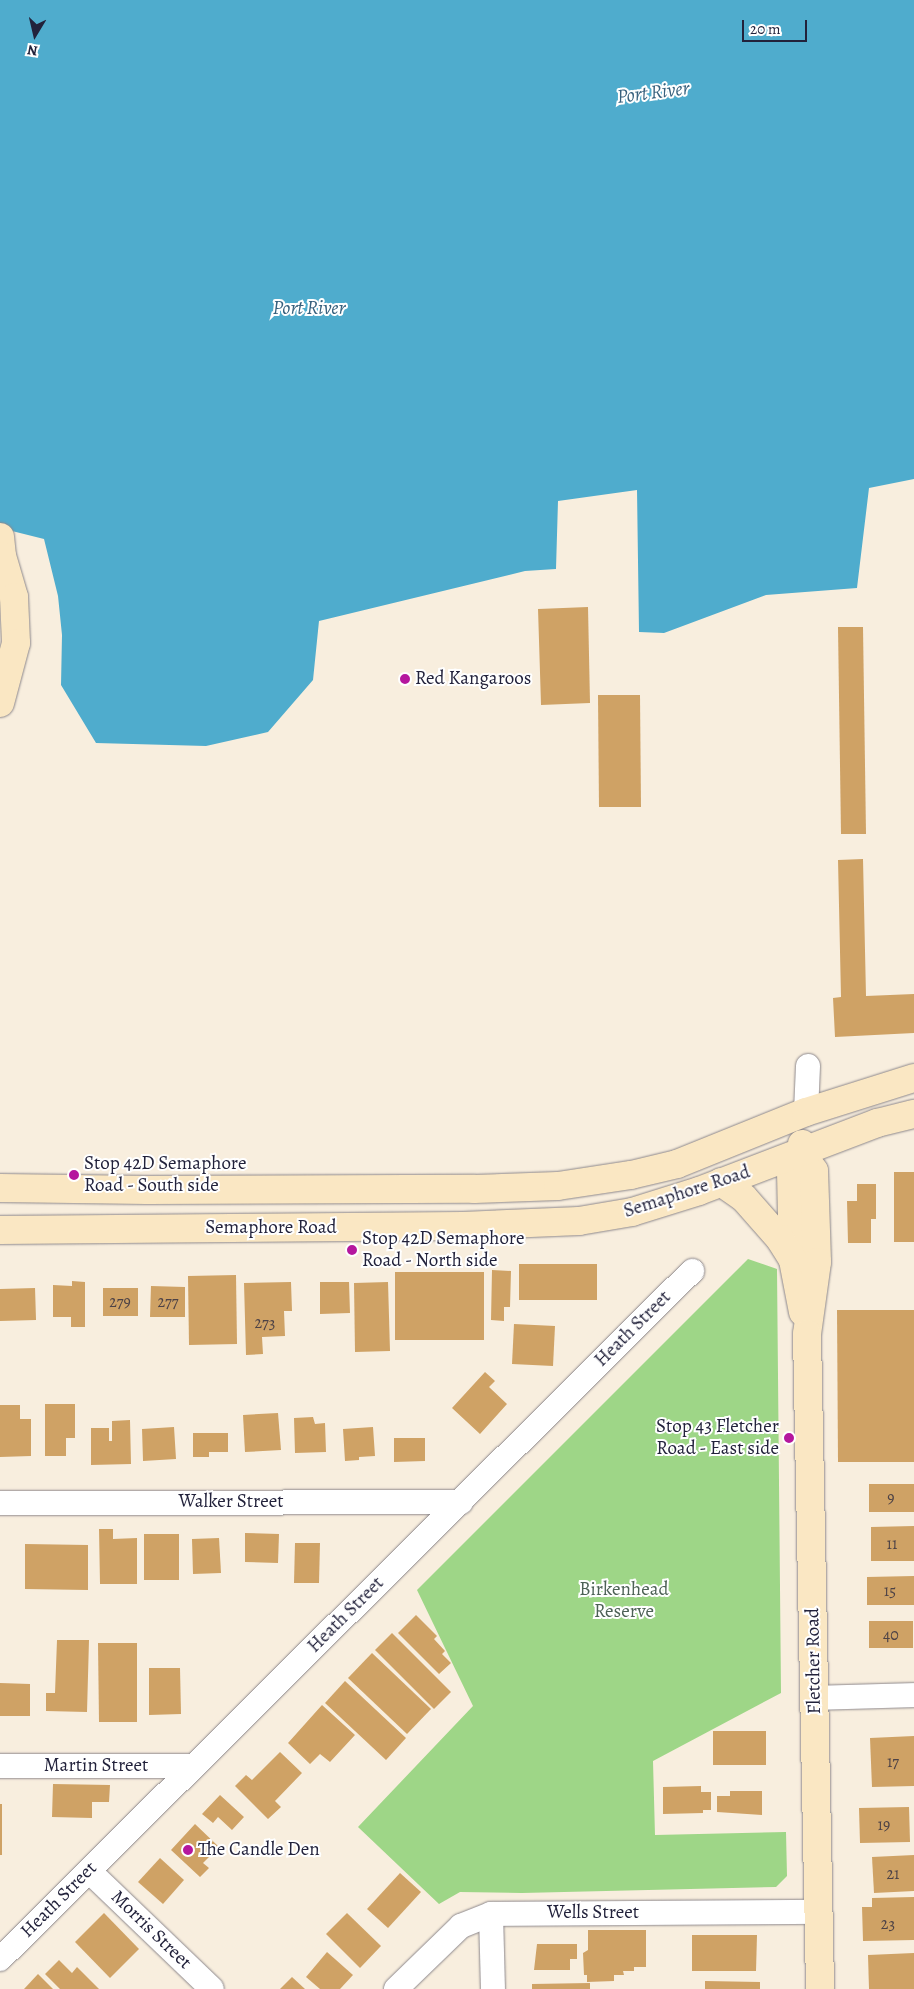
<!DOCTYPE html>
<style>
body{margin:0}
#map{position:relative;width:914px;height:1989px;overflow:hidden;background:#f8eede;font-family:Alegreya,serif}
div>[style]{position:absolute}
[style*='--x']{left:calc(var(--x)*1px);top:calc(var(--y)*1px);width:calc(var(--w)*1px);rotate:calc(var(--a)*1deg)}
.green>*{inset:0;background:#9ed687}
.water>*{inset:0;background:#4faccd}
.building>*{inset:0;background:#cfa265}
.roads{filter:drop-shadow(0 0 1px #8d888c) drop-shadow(0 0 1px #8d888c)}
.street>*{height:24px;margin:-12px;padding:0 12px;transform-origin:12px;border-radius:12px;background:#fff}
.secondary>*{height:28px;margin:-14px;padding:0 14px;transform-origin:14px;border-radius:14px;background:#fae7c3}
.dots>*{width:14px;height:14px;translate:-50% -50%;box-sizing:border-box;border:2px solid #fff;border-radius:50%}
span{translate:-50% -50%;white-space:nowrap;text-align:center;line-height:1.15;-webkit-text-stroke:4px #fff;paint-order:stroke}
.number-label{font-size:16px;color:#4d4246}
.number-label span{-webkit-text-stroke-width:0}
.poi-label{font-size:19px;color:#22223b}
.left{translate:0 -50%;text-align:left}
.right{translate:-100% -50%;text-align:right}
.street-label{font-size:19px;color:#22223b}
.park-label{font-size:19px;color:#4d6156}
.water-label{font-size:20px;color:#36607d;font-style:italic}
.north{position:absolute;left:10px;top:10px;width:50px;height:50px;-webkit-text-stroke:4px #fff;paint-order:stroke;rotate:189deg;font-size:14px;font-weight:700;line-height:20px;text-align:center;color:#22223b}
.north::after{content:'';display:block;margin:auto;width:18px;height:22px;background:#22223b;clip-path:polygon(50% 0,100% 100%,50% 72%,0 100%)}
.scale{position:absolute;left:742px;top:20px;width:65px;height:22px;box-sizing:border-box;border:2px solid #22223b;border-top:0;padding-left:6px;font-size:15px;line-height:18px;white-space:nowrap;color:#22223b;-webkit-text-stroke:4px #fff;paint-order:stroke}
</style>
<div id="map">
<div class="green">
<div style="clip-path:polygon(748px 1259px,777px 1269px,781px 1693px,653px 1761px,655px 1835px,786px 1832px,787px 1876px,776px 1887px,522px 1893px,460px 1892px,439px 1904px,358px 1827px,473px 1706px,417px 1590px)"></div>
</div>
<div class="water">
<div style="clip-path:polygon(0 0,914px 0,914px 479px,869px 488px,857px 588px,766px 595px,664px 633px,639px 632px,637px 490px,558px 501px,556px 569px,525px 571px,319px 621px,313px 680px,268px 732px,206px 746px,96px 743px,61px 685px,62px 635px,58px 596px,44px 539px,0 528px)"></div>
</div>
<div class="building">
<div style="clip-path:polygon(588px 607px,590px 703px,541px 705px,538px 609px)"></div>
<div style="clip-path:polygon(838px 627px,863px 627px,866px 834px,841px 834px)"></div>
<div style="clip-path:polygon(598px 695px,640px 695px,641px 807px,599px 807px)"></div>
<div style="clip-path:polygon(863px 859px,866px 996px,914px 994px,914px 1033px,835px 1037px,833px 998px,841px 997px,838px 860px)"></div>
<div style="clip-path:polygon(894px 1172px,914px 1172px,914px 1242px,894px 1242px)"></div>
<div style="clip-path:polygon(857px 1184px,876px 1184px,876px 1219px,871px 1219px,871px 1243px,848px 1243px,847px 1201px,857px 1201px)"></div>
<div style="clip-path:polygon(519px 1264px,597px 1264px,597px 1300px,519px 1300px)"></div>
<div style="clip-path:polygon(492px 1270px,511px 1271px,510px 1307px,504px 1307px,504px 1321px,491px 1320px)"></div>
<div style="clip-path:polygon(395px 1272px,484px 1272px,484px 1340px,395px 1340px)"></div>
<div style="clip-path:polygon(236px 1275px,237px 1344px,189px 1345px,188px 1276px)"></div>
<div style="clip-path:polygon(72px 1281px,85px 1282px,85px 1327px,71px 1327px,71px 1317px,53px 1317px,53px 1285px,72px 1286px)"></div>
<div style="clip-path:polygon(291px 1282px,292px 1311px,284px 1311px,285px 1336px,262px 1337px,263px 1354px,246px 1355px,244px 1283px)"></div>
<div style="clip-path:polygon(320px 1282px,349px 1282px,350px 1313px,320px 1314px)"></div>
<div style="clip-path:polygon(388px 1282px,390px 1351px,355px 1352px,354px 1283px)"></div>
<div style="clip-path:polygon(151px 1286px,185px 1287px,185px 1317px,150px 1317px)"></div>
<div style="clip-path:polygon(35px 1288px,36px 1320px,0 1321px,0 1289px)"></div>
<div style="clip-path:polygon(103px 1288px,138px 1288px,138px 1316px,103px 1316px)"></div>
<div style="clip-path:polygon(837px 1310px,914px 1310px,914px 1462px,838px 1462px)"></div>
<div style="clip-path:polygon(514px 1324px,555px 1326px,553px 1366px,512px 1364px)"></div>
<div style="clip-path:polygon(485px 1372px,495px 1381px,489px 1387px,507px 1404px,480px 1434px,452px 1408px)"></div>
<div style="clip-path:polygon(45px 1404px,75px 1404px,75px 1438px,66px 1438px,66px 1456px,45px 1456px)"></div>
<div style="clip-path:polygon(0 1405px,20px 1405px,20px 1419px,31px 1419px,31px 1456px,0 1457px)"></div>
<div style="clip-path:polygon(278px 1413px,281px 1450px,245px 1452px,243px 1415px)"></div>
<div style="clip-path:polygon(313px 1417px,315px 1424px,325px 1423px,326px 1452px,295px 1453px,294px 1418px)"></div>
<div style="clip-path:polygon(130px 1420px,131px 1464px,91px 1465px,91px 1428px,109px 1428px,109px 1441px,112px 1441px,112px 1421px)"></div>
<div style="clip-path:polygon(174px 1427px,176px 1459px,143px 1461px,142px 1429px)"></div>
<div style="clip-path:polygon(373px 1427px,375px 1456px,359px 1457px,359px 1460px,345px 1461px,343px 1429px)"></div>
<div style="clip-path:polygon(193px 1433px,228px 1433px,228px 1452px,209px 1452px,209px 1457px,193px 1457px)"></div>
<div style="clip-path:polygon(394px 1438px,425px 1438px,425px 1461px,394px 1462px)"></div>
<div style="clip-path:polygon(869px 1484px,914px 1484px,914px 1512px,869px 1512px)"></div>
<div style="clip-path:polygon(914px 1526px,914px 1561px,871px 1561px,871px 1527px)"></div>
<div style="clip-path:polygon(99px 1529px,113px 1529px,113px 1539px,137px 1538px,137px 1584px,100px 1584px)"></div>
<div style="clip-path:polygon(245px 1533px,279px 1534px,278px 1563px,245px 1562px)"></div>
<div style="clip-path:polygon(144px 1534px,179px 1534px,179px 1580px,144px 1580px)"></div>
<div style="clip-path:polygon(219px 1538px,221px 1573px,193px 1574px,192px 1539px)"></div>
<div style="clip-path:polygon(295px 1543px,320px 1543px,319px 1583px,294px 1583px)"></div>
<div style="clip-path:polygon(25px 1544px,88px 1545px,88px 1590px,25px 1589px)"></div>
<div style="clip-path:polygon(914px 1576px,914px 1605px,867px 1605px,867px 1577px)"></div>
<div style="clip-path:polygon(416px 1615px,437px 1636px,434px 1639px,445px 1651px,442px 1654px,451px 1663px,439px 1674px,398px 1633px)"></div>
<div style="clip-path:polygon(869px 1621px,913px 1621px,913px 1648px,869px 1648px)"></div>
<div style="clip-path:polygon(392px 1633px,451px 1692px,434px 1709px,375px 1650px)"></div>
<div style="clip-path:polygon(57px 1640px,89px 1640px,87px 1712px,46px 1711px,46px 1693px,55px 1693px)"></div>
<div style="clip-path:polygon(98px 1643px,137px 1643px,137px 1722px,99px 1722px)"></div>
<div style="clip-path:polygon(372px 1653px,431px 1709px,407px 1734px,348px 1678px)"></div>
<div style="clip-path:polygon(149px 1668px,180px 1668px,181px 1714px,149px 1715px)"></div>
<div style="clip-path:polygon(345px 1681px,406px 1738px,386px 1760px,325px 1703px)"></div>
<div style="clip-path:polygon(0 1683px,30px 1684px,30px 1716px,0 1716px)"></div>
<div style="clip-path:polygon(322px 1705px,355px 1735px,330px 1762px,320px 1754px,310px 1764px,288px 1743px)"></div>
<div style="clip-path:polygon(713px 1731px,766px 1731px,766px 1765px,713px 1765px)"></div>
<div style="clip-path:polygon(914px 1736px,914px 1786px,872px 1787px,870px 1738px)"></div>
<div style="clip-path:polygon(280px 1752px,302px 1773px,275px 1801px,281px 1807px,268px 1819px,235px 1786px,246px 1775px,252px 1780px)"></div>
<div style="clip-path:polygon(53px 1784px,110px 1785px,109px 1802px,92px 1802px,92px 1818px,52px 1817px)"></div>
<div style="clip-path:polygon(701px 1786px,701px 1792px,711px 1792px,711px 1810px,703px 1810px,703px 1813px,663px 1814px,663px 1787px)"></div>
<div style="clip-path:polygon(730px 1791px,762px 1791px,762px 1815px,717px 1812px,717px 1796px,730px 1796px)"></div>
<div style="clip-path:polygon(220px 1795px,244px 1817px,232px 1830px,218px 1817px,213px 1823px,202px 1814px)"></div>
<div style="clip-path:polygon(0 1804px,2px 1804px,2px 1855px,0 1855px)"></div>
<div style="clip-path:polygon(909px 1807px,910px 1842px,860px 1843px,859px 1808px)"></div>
<div style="clip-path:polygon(195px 1824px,219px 1847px,203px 1863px,209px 1868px,200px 1877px,171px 1850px)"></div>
<div style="clip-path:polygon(914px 1855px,914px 1891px,874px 1893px,872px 1857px)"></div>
<div style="clip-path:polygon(160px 1858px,184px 1880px,163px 1904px,138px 1882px)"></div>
<div style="clip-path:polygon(400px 1873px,421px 1892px,388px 1928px,367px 1909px)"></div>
<div style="clip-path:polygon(914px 1897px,914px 1940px,863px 1941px,862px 1907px,872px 1907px,872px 1898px)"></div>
<div style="clip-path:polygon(104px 1913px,139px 1949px,110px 1978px,75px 1942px)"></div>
<div style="clip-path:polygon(347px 1913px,381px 1946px,360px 1968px,326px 1934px)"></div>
<div style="clip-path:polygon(588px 1930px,646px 1930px,646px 1967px,634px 1967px,634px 1971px,623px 1971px,624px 1975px,614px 1975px,614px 1981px,587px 1982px,587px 1975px,584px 1975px,583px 1953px,588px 1950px)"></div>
<div style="clip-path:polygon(692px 1935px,757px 1935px,756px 1971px,692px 1971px)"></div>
<div style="clip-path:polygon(537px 1944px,577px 1944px,577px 1959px,570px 1959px,570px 1970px,534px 1970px)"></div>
<div style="clip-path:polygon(327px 1952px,353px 1975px,340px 1989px,320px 1989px,306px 1977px)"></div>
<div style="clip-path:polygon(914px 1953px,914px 1989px,869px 1989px,868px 1955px)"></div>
<div style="clip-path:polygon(59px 1960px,72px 1973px,77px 1967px,99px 1989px,60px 1989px,45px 1974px)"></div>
<div style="clip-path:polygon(38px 1974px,53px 1989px,24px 1989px)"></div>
<div style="clip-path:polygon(292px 1977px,305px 1989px,280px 1989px)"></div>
<div style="clip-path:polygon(705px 1981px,760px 1982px,760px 1989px,705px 1989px)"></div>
<div style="clip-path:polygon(590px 1983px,590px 1989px,532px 1989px,532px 1984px)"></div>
</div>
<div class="roads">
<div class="street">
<div style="--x:806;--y:1112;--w:46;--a:-87.5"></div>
<div style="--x:0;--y:1503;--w:461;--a:-0.1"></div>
<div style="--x:815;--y:1698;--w:99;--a:-1.7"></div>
<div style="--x:0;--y:1766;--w:193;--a:0"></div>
<div style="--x:89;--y:1871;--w:170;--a:43.8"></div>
<div style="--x:491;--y:1914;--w:75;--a:88.5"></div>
<div style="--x:0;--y:1959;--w:976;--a:-44.83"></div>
<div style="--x:396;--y:1989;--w:91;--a:-44.1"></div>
<div style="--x:461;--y:1926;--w:32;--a:-22"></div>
<div style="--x:491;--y:1914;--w:327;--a:-0.4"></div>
</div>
<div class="secondary">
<div style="--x:0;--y:537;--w:19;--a:84"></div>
<div style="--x:2;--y:556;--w:43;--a:73.7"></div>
<div style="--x:14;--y:597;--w:46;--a:87.5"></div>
<div style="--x:16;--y:643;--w:62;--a:104.9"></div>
<div style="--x:802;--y:1144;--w:9;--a:96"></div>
<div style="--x:801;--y:1153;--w:21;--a:119"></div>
<div style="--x:791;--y:1171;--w:89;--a:88.7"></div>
<div style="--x:793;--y:1260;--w:53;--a:79.1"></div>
<div style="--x:801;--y:1153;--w:22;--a:54"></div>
<div style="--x:814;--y:1171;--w:91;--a:88.1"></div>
<div style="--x:817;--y:1262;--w:73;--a:97.9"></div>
<div style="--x:807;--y:1334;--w:655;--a:88.86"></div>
<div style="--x:721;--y:1182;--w:28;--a:35"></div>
<div style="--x:744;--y:1198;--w:55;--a:48.7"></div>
<div style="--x:780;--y:1239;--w:25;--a:58"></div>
<div style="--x:0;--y:1188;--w:147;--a:0.8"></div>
<div style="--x:147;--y:1190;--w:327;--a:-0.2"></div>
<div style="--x:474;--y:1189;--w:84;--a:-2"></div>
<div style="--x:558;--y:1186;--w:74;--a:-8.6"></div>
<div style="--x:631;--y:1175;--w:47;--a:-13.4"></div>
<div style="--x:677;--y:1164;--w:139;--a:-22"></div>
<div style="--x:806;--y:1112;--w:113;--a:-17.5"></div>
<div style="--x:0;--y:1230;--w:463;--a:-0.5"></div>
<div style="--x:463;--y:1226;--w:116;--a:-2.5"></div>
<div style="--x:579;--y:1221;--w:54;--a:-9.6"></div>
<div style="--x:632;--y:1212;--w:70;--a:-17.4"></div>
<div style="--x:699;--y:1191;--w:191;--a:-20.9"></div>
<div style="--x:877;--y:1123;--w:38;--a:-14"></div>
</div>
</div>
<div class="dots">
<div style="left:405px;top:679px;background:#b5179e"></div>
<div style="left:74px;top:1175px;background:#b5179e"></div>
<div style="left:352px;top:1250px;background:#b5179e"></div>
<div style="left:789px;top:1438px;background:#b5179e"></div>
<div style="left:188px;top:1850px;background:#b5179e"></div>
</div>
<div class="number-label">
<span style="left:120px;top:1302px">279</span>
<span style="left:168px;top:1302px">277</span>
<span style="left:265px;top:1323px">273</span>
<span style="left:891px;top:1498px">9</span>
<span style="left:892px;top:1544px">11</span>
<span style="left:890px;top:1591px">15</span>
<span style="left:891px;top:1635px">40</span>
<span style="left:893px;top:1762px">17</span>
<span style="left:884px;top:1825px">19</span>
<span style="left:893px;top:1874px">21</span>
<span style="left:888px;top:1924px">23</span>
</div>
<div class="poi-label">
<span class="left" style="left:415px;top:679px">Red Kangaroos</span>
<span class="left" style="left:84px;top:1175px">Stop 42D Semaphore<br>Road - South side</span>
<span class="left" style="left:362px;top:1250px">Stop 42D Semaphore<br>Road - North side</span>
<span class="right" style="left:779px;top:1438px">Stop 43 Fletcher<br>Road - East side</span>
<span class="left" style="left:198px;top:1850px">The Candle Den</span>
</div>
<div class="street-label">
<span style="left:687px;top:1192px;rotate:-18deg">Semaphore Road</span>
<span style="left:271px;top:1228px">Semaphore Road</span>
<span style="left:633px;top:1329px;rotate:-45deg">Heath Street</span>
<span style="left:231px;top:1502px">Walker Street</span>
<span style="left:346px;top:1615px;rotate:-45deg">Heath Street</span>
<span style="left:814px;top:1661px;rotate:-91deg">Fletcher Road</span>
<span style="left:96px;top:1766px">Martin Street</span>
<span style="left:59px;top:1900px;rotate:-45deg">Heath Street</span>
<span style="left:593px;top:1913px">Wells Street</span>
<span style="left:151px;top:1930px;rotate:44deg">Morris Street</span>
</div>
<div class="park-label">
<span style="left:624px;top:1601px">Birkenhead<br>Reserve</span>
</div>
<div class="water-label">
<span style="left:653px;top:92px;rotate:-7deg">Port River</span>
<span style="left:309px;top:307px">Port River</span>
</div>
<div class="north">N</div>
<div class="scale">20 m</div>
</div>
